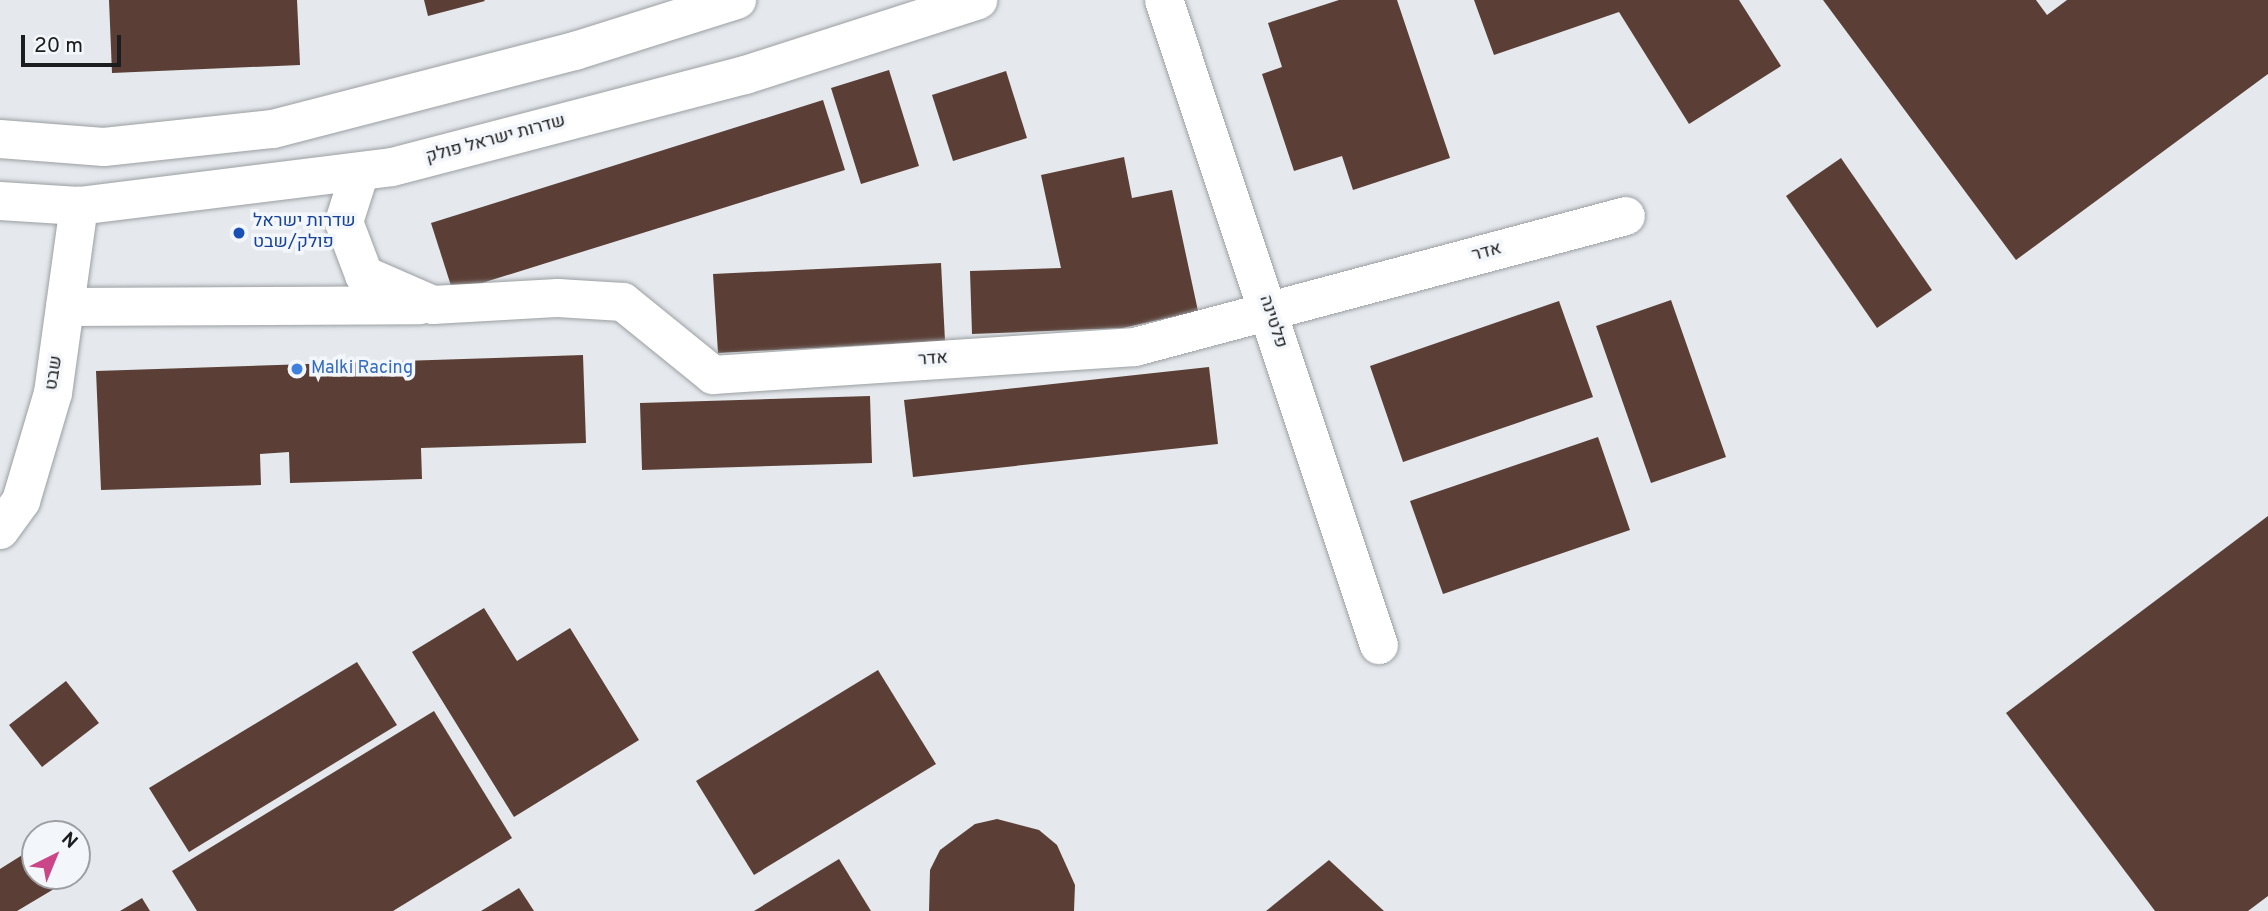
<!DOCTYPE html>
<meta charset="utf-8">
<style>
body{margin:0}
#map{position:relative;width:2268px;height:911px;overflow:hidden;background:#e5e9ed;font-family:Overpass,Heebo,sans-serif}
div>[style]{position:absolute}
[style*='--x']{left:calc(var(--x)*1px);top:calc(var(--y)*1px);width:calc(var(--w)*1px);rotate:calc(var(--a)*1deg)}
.building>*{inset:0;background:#5b3f36}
.roads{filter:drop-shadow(0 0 2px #9b9fa2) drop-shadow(0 0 2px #9b9fa2)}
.minor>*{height:38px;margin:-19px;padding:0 19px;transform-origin:19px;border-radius:19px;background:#fff}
.dots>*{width:19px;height:19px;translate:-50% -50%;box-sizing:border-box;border:4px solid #f3f6fa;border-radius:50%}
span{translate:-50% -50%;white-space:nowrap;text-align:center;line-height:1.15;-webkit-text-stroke:7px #f3f6fa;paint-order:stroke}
.street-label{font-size:18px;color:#1c1d1e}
.transit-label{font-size:18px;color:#164399}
.left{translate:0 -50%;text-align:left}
.shop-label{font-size:18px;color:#366cbe}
.north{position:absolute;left:21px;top:820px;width:70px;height:70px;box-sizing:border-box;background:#f3f6fa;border:2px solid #9d9fa2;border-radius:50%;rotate:43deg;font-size:19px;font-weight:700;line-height:28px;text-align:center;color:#1c1d1e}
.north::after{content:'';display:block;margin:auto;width:24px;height:32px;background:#cb4688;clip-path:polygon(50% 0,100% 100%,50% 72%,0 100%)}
.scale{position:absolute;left:21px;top:35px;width:100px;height:32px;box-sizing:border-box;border:4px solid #1c1d1e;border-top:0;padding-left:9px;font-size:21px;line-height:24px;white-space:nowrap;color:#1c1d1e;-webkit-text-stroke:5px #f3f6fa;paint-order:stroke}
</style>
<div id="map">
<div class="building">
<div style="clip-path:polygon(109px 0,297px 0,300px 65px,112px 73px)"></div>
<div style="clip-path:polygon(424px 0,484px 0,485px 1px,428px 16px)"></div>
<div style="clip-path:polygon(1339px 0,1397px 0,1450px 158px,1353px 190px,1342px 156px,1294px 171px,1262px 74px,1282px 67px,1268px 23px)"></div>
<div style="clip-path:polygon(1474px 0,1739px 0,1781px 66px,1689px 124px,1619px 12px,1494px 55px)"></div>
<div style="clip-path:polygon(1823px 0,2036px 0,2047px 15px,2067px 0,2268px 0,2268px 74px,2016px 260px)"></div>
<div style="clip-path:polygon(889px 70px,919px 166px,861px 184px,831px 88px)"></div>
<div style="clip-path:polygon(1006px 71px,1027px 138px,953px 161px,932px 95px)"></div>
<div style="clip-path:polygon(823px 100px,845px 170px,453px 292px,431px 223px)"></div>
<div style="clip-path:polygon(1124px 157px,1132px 198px,1172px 190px,1198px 311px,1123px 328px,972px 334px,970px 271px,1061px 268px,1041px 175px)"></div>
<div style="clip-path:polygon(1841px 158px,1932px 290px,1877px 328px,1786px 196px)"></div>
<div style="clip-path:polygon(941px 263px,945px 341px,718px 353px,713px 274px)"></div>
<div style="clip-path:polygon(1671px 300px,1726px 457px,1651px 483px,1596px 326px)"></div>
<div style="clip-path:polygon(1559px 301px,1593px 397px,1403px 462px,1370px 366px)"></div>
<div style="clip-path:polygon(583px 355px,586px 443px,421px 448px,422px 479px,290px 483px,289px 452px,260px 454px,261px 485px,101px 490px,96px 371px)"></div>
<div style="clip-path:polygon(1209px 367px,1218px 444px,913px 477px,904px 400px)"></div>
<div style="clip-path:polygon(870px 396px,872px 463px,642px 470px,640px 403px)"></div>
<div style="clip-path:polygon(1598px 437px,1630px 530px,1443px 594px,1410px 501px)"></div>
<div style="clip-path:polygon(2268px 516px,2268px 896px,2248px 911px,2155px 911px,2006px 713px)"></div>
<div style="clip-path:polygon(484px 608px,517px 661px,570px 628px,639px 740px,514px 817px,412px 652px)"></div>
<div style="clip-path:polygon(357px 662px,397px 725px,189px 852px,149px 788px)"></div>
<div style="clip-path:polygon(878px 670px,936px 764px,754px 875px,696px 781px)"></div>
<div style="clip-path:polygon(66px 681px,99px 723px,42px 767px,9px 725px)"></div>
<div style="clip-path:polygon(434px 711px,512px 838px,393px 911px,197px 911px,172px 871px)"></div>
<div style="clip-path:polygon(997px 819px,1039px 830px,1057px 845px,1075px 885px,1074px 911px,929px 911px,930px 870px,940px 850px,975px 824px)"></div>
<div style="clip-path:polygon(35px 847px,35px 876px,53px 876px,59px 886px,17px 911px,0 911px,0 869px)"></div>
<div style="clip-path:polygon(839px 859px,871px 911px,754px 911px)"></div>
<div style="clip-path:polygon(1329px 860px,1384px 911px,1266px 911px)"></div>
<div style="clip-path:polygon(519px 888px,534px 911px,481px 911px)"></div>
<div style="clip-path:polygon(142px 898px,150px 911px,120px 911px)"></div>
</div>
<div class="roads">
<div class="minor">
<div style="--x:1164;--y:0;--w:680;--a:71.57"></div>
<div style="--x:0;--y:139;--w:104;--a:4.4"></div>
<div style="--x:104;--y:147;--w:170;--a:-6.1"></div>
<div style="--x:273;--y:129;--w:312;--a:-14.5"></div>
<div style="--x:575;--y:51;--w:170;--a:-17.5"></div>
<div style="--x:360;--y:172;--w:52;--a:107.7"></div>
<div style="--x:344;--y:222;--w:57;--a:69.3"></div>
<div style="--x:364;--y:275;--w:75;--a:23.5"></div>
<div style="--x:433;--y:305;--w:125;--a:-3.2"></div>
<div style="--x:558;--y:298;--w:65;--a:3.5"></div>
<div style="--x:623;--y:302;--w:116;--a:39"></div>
<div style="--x:713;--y:375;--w:423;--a:-3.8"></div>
<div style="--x:1135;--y:347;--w:508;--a:-14.94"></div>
<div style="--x:0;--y:201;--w:79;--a:3.6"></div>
<div style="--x:79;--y:206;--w:315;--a:-7.1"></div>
<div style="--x:392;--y:167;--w:365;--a:-14.6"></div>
<div style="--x:745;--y:75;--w:245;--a:-17.8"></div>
<div style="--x:65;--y:307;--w:355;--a:-0.3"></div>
<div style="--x:0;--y:530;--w:36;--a:-54"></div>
<div style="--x:21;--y:501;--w:113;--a:-73.5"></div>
<div style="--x:53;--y:393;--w:189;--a:-82.1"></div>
</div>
</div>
<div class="dots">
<div style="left:239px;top:233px;background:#1a4fb4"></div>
<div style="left:297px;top:369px;background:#3f7fe0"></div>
</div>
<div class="street-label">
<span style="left:496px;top:140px;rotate:-15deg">שדרות ישראל פולק</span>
<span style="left:1487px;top:253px;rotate:-15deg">אדר</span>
<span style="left:1272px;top:322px;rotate:72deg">פלטינה</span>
<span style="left:933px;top:360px;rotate:-4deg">אדר</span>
<span style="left:55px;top:373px;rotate:-81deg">שבט</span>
</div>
<div class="transit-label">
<span class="left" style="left:253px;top:233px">שדרות ישראל<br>פולק/שבט</span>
</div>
<div class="shop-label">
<span class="left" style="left:311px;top:369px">Malki Racing</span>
</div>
<div class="north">N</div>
<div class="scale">20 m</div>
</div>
